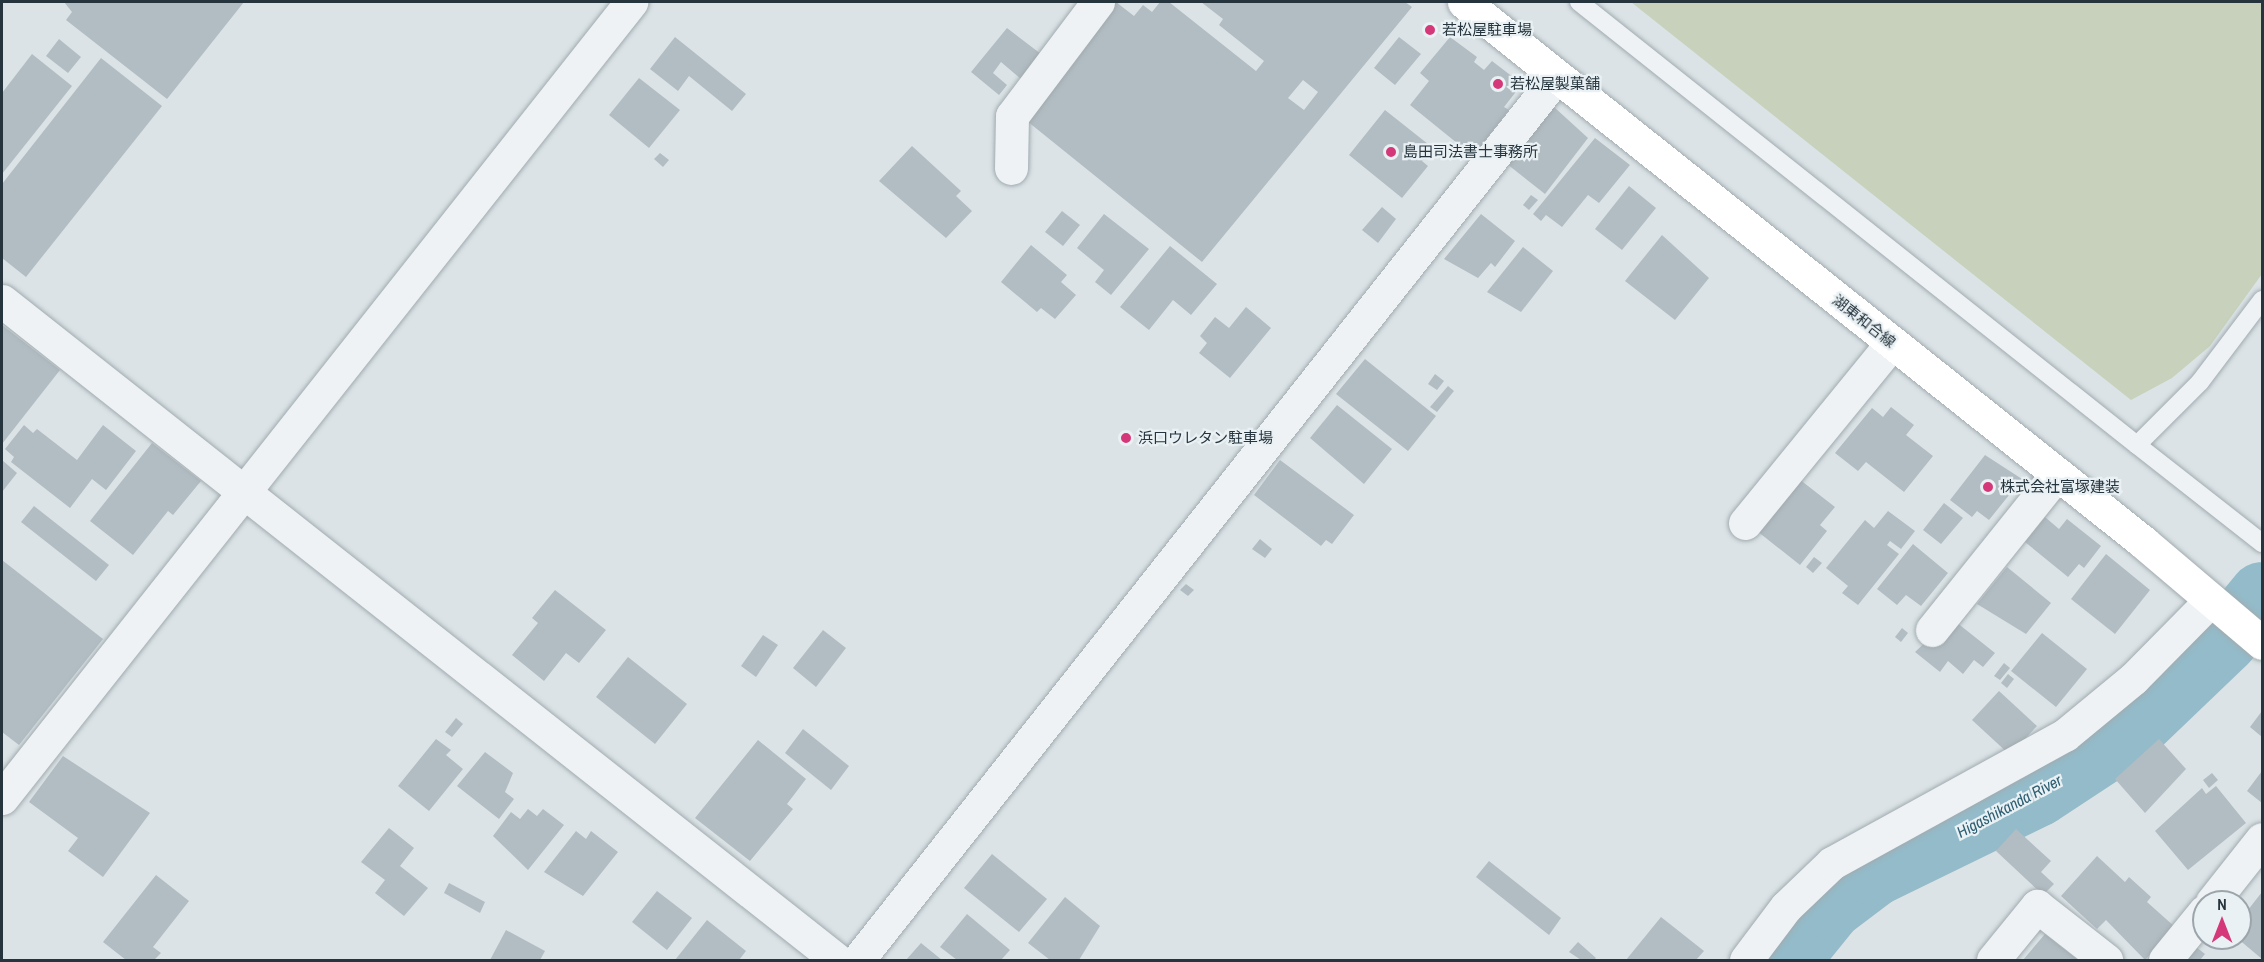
<!DOCTYPE html>
<meta charset="utf-8">
<style>
body{margin:0}
#map{position:relative;width:2264px;height:962px;overflow:hidden;background:#dbe3e6;font-family:"Archivo Narrow","Noto Sans JP",sans-serif}
div>[style]{position:absolute}
[style*='--x']{left:calc(var(--x)*1px);top:calc(var(--y)*1px);width:calc(var(--w)*1px);rotate:calc(var(--a)*1deg)}
.green>*{inset:0;background:#c7d1bc}
.river>*{height:66px;margin:-33px;padding:0 33px;transform-origin:33px;border-radius:33px;background:#94bbc9}
.building>*{inset:0;background:#b2bdc3}
.roads{filter:drop-shadow(0 0 2px #a1abb0) drop-shadow(0 0 2px #a1abb0)}
.lane>*{height:18px;margin:-9px;padding:0 9px;transform-origin:9px;border-radius:9px;background:#eef2f5}
.street>*{height:33px;margin:-16.5px;padding:0 16.5px;transform-origin:16.5px;border-radius:16.5px;background:#eef2f5}
.secondary>*{height:33px;margin:-16.5px;padding:0 16.5px;transform-origin:16.5px;border-radius:16.5px;background:#fff}
.dots>*{width:16px;height:16px;translate:-50% -50%;box-sizing:border-box;border:3px solid #eaf1f4;border-radius:50%}
span{translate:-50% -50%;white-space:nowrap;text-align:center;line-height:1.15;-webkit-text-stroke:4.5px #eaf1f4;paint-order:stroke}
.poi-label{font-size:15px;color:#25343d}
.left{translate:0 -50%;text-align:left}
.street-label{font-size:15px;color:#25343d}
.water-label{font-size:16px;color:#2d5e72;font-style:italic}
.frame{position:absolute;inset:0;border:3px solid #25343d;pointer-events:none}
.north{position:absolute;left:2192px;top:890px;width:60px;height:60px;box-sizing:border-box;background:#eaf1f4;border:2px solid #9ba5ab;border-radius:50%;rotate:0deg;font-size:16px;font-weight:700;line-height:24px;text-align:center;color:#25343d}
.north::after{content:'';display:block;margin:auto;width:21px;height:27px;background:#d43878;clip-path:polygon(50% 0,100% 100%,50% 72%,0 100%)}
</style>
<div id="map">
<div class="green">
<div style="clip-path:polygon(1631px 2px,2262px 2px,2262px 274px,2210px 346px,2172px 378px,2131px 400px)"></div>
</div>
<div class="river">
<div style="--x:1787;--y:960;--w:68;--a:-50.9"></div>
<div style="--x:1830;--y:907;--w:56;--a:-37.1"></div>
<div style="--x:1875;--y:873;--w:182;--a:-26"></div>
<div style="--x:2039;--y:793;--w:102;--a:-33.4"></div>
<div style="--x:2124;--y:737;--w:140;--a:-43.8"></div>
<div style="--x:2225;--y:640;--w:58;--a:-50.6"></div>
</div>
<div class="building">
<div style="clip-path:polygon(64px 2px,244px 2px,167px 99px,66px 20px,72px 12px)"></div>
<div style="clip-path:polygon(evenodd,1116px 2px,1134px 16px,1143px 5px,1152px 12px,1160px 2px,1169px 2px,1256px 71px,1264px 61px,1219px 25px,1223px 19px,1201px 2px,1405px 2px,1412px 7px,1202px 262px,1022px 117px,1116px 2px,1303px 80px,1318px 92px,1304px 110px,1288px 98px,1303px 80px)"></div>
<div style="clip-path:polygon(1007px 28px,1041px 54px,1021px 79px,1001px 62px,993px 73px,1007px 85px,999px 95px,971px 72px)"></div>
<div style="clip-path:polygon(675px 37px,746px 94px,732px 111px,689px 76px,678px 91px,650px 69px)"></div>
<div style="clip-path:polygon(1399px 37px,1421px 54px,1395px 85px,1374px 68px)"></div>
<div style="clip-path:polygon(1450px 37px,1477px 57px,1474px 62px,1484px 70px,1492px 61px,1522px 84px,1504px 107px,1509px 110px,1473px 156px,1410px 105px,1429px 81px,1420px 73px)"></div>
<div style="clip-path:polygon(59px 39px,81px 57px,68px 73px,46px 56px)"></div>
<div style="clip-path:polygon(32px 54px,72px 86px,2px 174px,2px 93px)"></div>
<div style="clip-path:polygon(101px 58px,162px 106px,26px 277px,2px 258px,2px 184px)"></div>
<div style="clip-path:polygon(639px 78px,680px 110px,649px 148px,609px 115px)"></div>
<div style="clip-path:polygon(1554px 107px,1588px 138px,1545px 194px,1507px 164px)"></div>
<div style="clip-path:polygon(1385px 110px,1433px 148px,1422px 161px,1428px 166px,1402px 198px,1349px 155px)"></div>
<div style="clip-path:polygon(1595px 138px,1630px 165px,1599px 203px,1588px 195px,1562px 227px,1546px 215px,1541px 221px,1533px 214px)"></div>
<div style="clip-path:polygon(912px 146px,961px 191px,956px 196px,972px 211px,946px 238px,879px 181px)"></div>
<div style="clip-path:polygon(660px 153px,669px 160px,663px 167px,654px 159px)"></div>
<div style="clip-path:polygon(1629px 186px,1656px 208px,1622px 250px,1595px 229px)"></div>
<div style="clip-path:polygon(1531px 195px,1538px 200px,1529px 210px,1523px 205px)"></div>
<div style="clip-path:polygon(1382px 207px,1396px 219px,1378px 243px,1362px 230px)"></div>
<div style="clip-path:polygon(1062px 211px,1080px 225px,1063px 246px,1045px 232px)"></div>
<div style="clip-path:polygon(1104px 214px,1149px 249px,1111px 295px,1095px 282px,1104px 270px,1077px 248px)"></div>
<div style="clip-path:polygon(1481px 214px,1515px 241px,1495px 267px,1491px 263px,1478px 278px,1444px 259px)"></div>
<div style="clip-path:polygon(1662px 235px,1709px 278px,1675px 320px,1625px 281px)"></div>
<div style="clip-path:polygon(1031px 245px,1067px 275px,1061px 282px,1076px 295px,1055px 319px,1041px 308px,1037px 312px,1001px 282px)"></div>
<div style="clip-path:polygon(1170px 246px,1217px 284px,1191px 315px,1173px 300px,1149px 330px,1120px 307px)"></div>
<div style="clip-path:polygon(1523px 247px,1553px 271px,1521px 312px,1487px 292px)"></div>
<div style="clip-path:polygon(1246px 307px,1271px 328px,1230px 378px,1199px 353px,1207px 343px,1200px 336px,1215px 317px,1229px 328px)"></div>
<div style="clip-path:polygon(2px 325px,60px 370px,2px 444px)"></div>
<div style="clip-path:polygon(1365px 359px,1436px 416px,1408px 451px,1336px 394px)"></div>
<div style="clip-path:polygon(1435px 374px,1444px 381px,1437px 390px,1428px 384px)"></div>
<div style="clip-path:polygon(1448px 386px,1454px 391px,1437px 412px,1430px 407px)"></div>
<div style="clip-path:polygon(1337px 405px,1392px 449px,1364px 484px,1310px 438px)"></div>
<div style="clip-path:polygon(1891px 407px,1914px 425px,1906px 435px,1933px 456px,1904px 492px,1866px 462px,1858px 471px,1835px 453px,1872px 408px,1883px 417px)"></div>
<div style="clip-path:polygon(24px 425px,33px 433px,37px 429px,77px 460px,103px 425px,136px 451px,106px 490px,92px 479px,70px 508px,11px 462px,14px 457px,5px 449px)"></div>
<div style="clip-path:polygon(152px 443px,201px 481px,173px 515px,168px 511px,133px 555px,90px 521px)"></div>
<div style="clip-path:polygon(1985px 455px,2022px 479px,1989px 520px,1977px 511px,1972px 517px,1950px 500px)"></div>
<div style="clip-path:polygon(2px 460px,17px 473px,2px 492px)"></div>
<div style="clip-path:polygon(1280px 460px,1354px 515px,1332px 544px,1326px 540px,1321px 546px,1254px 495px)"></div>
<div style="clip-path:polygon(1799px 479px,1835px 507px,1820px 525px,1827px 531px,1800px 565px,1757px 531px)"></div>
<div style="clip-path:polygon(1944px 503px,1963px 518px,1941px 544px,1923px 530px)"></div>
<div style="clip-path:polygon(34px 506px,109px 565px,96px 581px,21px 522px)"></div>
<div style="clip-path:polygon(1888px 511px,1915px 531px,1901px 549px,1890px 541px,1887px 545px,1899px 554px,1858px 605px,1842px 593px,1848px 586px,1826px 568px,1865px 520px,1874px 528px)"></div>
<div style="clip-path:polygon(2045px 517px,2059px 529px,2067px 519px,2101px 546px,2084px 568px,2079px 564px,2068px 577px,2025px 542px)"></div>
<div style="clip-path:polygon(1260px 539px,1272px 549px,1265px 558px,1252px 549px)"></div>
<div style="clip-path:polygon(1913px 544px,1948px 573px,1921px 606px,1906px 595px,1897px 605px,1877px 589px)"></div>
<div style="clip-path:polygon(2106px 554px,2150px 590px,2115px 634px,2071px 599px)"></div>
<div style="clip-path:polygon(1814px 557px,1822px 563px,1813px 573px,1806px 567px)"></div>
<div style="clip-path:polygon(2px 560px,103px 639px,19px 745px,2px 732px)"></div>
<div style="clip-path:polygon(2007px 567px,2051px 603px,2026px 634px,1977px 604px)"></div>
<div style="clip-path:polygon(1186px 584px,1194px 590px,1188px 596px,1180px 590px)"></div>
<div style="clip-path:polygon(555px 590px,606px 630px,579px 663px,566px 653px,544px 681px,512px 655px,538px 623px,532px 618px)"></div>
<div style="clip-path:polygon(1951px 618px,1995px 653px,1983px 667px,1974px 660px,1963px 674px,1948px 661px,1940px 672px,1915px 652px)"></div>
<div style="clip-path:polygon(1902px 628px,1908px 633px,1901px 642px,1895px 637px)"></div>
<div style="clip-path:polygon(823px 630px,846px 648px,816px 687px,793px 668px)"></div>
<div style="clip-path:polygon(2042px 633px,2087px 669px,2056px 707px,2011px 671px)"></div>
<div style="clip-path:polygon(763px 635px,778px 645px,756px 677px,741px 666px)"></div>
<div style="clip-path:polygon(628px 657px,687px 704px,655px 744px,596px 697px)"></div>
<div style="clip-path:polygon(2004px 663px,2010px 668px,2000px 680px,1994px 676px)"></div>
<div style="clip-path:polygon(2008px 674px,2014px 679px,2007px 688px,2001px 683px)"></div>
<div style="clip-path:polygon(1999px 691px,2037px 726px,2010px 755px,1972px 720px)"></div>
<div style="clip-path:polygon(2262px 711px,2262px 737px,2250px 727px)"></div>
<div style="clip-path:polygon(456px 718px,463px 724px,452px 737px,445px 732px)"></div>
<div style="clip-path:polygon(803px 729px,849px 766px,831px 790px,785px 753px)"></div>
<div style="clip-path:polygon(436px 739px,451px 750px,446px 755px,463px 769px,429px 811px,398px 786px)"></div>
<div style="clip-path:polygon(2159px 739px,2186px 769px,2145px 813px,2115px 779px)"></div>
<div style="clip-path:polygon(758px 740px,806px 779px,787px 804px,793px 809px,750px 861px,695px 818px)"></div>
<div style="clip-path:polygon(485px 752px,513px 773px,505px 792px,514px 799px,499px 819px,457px 786px)"></div>
<div style="clip-path:polygon(63px 756px,150px 813px,103px 877px,68px 851px,78px 838px,29px 802px)"></div>
<div style="clip-path:polygon(2262px 771px,2262px 803px,2247px 791px)"></div>
<div style="clip-path:polygon(2212px 773px,2218px 780px,2209px 788px,2203px 780px)"></div>
<div style="clip-path:polygon(2216px 786px,2246px 823px,2188px 870px,2155px 831px,2202px 788px,2206px 794px)"></div>
<div style="clip-path:polygon(528px 809px,537px 816px,543px 809px,564px 825px,528px 870px,493px 836px,511px 812px,520px 819px)"></div>
<div style="clip-path:polygon(389px 828px,414px 848px,400px 866px,428px 888px,404px 916px,375px 893px,385px 880px,361px 862px)"></div>
<div style="clip-path:polygon(2016px 829px,2051px 861px,2041px 872px,2054px 884px,2043px 895px,1996px 851px)"></div>
<div style="clip-path:polygon(576px 831px,586px 839px,591px 831px,618px 852px,583px 896px,544px 872px)"></div>
<div style="clip-path:polygon(992px 854px,1047px 899px,1019px 932px,964px 888px)"></div>
<div style="clip-path:polygon(2097px 856px,2125px 882px,2129px 877px,2151px 897px,2147px 902px,2175px 927px,2145px 960px,2106px 920px,2097px 929px,2061px 896px)"></div>
<div style="clip-path:polygon(1489px 861px,1561px 918px,1549px 935px,1476px 877px)"></div>
<div style="clip-path:polygon(156px 875px,189px 901px,153px 947px,161px 953px,154px 960px,126px 960px,103px 942px)"></div>
<div style="clip-path:polygon(449px 883px,485px 902px,480px 913px,444px 893px)"></div>
<div style="clip-path:polygon(657px 891px,692px 918px,667px 950px,632px 922px)"></div>
<div style="clip-path:polygon(2262px 892px,2262px 959px,2237px 938px,2240px 911px,2244px 915px)"></div>
<div style="clip-path:polygon(1065px 897px,1100px 926px,1079px 960px,1050px 960px,1028px 943px)"></div>
<div style="clip-path:polygon(967px 914px,1010px 950px,1001px 960px,957px 960px,940px 947px)"></div>
<div style="clip-path:polygon(1661px 917px,1704px 951px,1696px 960px,1626px 960px)"></div>
<div style="clip-path:polygon(707px 920px,746px 951px,739px 960px,675px 960px)"></div>
<div style="clip-path:polygon(506px 930px,545px 951px,540px 960px,490px 960px)"></div>
<div style="clip-path:polygon(2045px 934px,2078px 960px,2023px 960px)"></div>
<div style="clip-path:polygon(1578px 942px,1596px 958px,1594px 960px,1581px 960px,1569px 952px)"></div>
<div style="clip-path:polygon(921px 943px,942px 960px,906px 960px)"></div>
<div style="clip-path:polygon(2196px 947px,2205px 954px,2200px 960px,2184px 960px)"></div>
</div>
<div class="roads">
<div class="lane">
<div style="--x:1579;--y:2;--w:712;--a:38.45"></div>
<div style="--x:2137;--y:445;--w:89;--a:-45"></div>
<div style="--x:2200;--y:382;--w:103;--a:-52.9"></div>
<div style="--x:2137;--y:445;--w:159;--a:38.1"></div>
</div>
<div class="street">
<div style="--x:1011;--y:168;--w:52;--a:-88.9"></div>
<div style="--x:1012;--y:116;--w:143;--a:-53"></div>
<div style="--x:2;--y:301;--w:1064;--a:38.28"></div>
<div style="--x:1745;--y:523;--w:232;--a:-50.8"></div>
<div style="--x:1932;--y:630;--w:200;--a:-51.3"></div>
<div style="--x:2;--y:798;--w:1015;--a:-51.68"></div>
<div style="--x:2212;--y:902;--w:80;--a:-51.6"></div>
<div style="--x:858;--y:960;--w:1127;--a:-51.67"></div>
<div style="--x:1746;--y:960;--w:66;--a:-53"></div>
<div style="--x:1786;--y:907;--w:64;--a:-43.7"></div>
<div style="--x:1832;--y:863;--w:266;--a:-28.8"></div>
<div style="--x:2065;--y:735;--w:88;--a:-39.5"></div>
<div style="--x:2133;--y:679;--w:111;--a:-45.4"></div>
<div style="--x:1993;--y:960;--w:70;--a:-50.8"></div>
<div style="--x:2037;--y:906;--w:88;--a:38"></div>
<div style="--x:2165;--y:960;--w:62;--a:-50.9"></div>
</div>
<div class="secondary">
<div style="--x:1464;--y:2;--w:868;--a:38.49"></div>
<div style="--x:2143;--y:542;--w:156;--a:40.3"></div>
</div>
</div>
<div class="dots">
<div style="left:1430px;top:30px;background:#d43878"></div>
<div style="left:1498px;top:84px;background:#d43878"></div>
<div style="left:1391px;top:152px;background:#d43878"></div>
<div style="left:1126px;top:438px;background:#d43878"></div>
<div style="left:1988px;top:487px;background:#d43878"></div>
</div>
<div class="poi-label">
<span class="left" style="left:1442px;top:30px">若松屋駐車場</span>
<span class="left" style="left:1510px;top:84px">若松屋製菓舗</span>
<span class="left" style="left:1403px;top:152px">島田司法書士事務所</span>
<span class="left" style="left:1138px;top:438px">浜口ウレタン駐車場</span>
<span class="left" style="left:2000px;top:487px">株式会社富塚建装</span>
</div>
<div class="street-label">
<span style="left:1864px;top:321px;rotate:38deg">湖東和合線</span>
</div>
<div class="water-label">
<span style="left:2009px;top:806px;rotate:-28deg">Higashikanda River</span>
</div>
<div class="frame"></div>
<div class="north">N</div>
</div>
